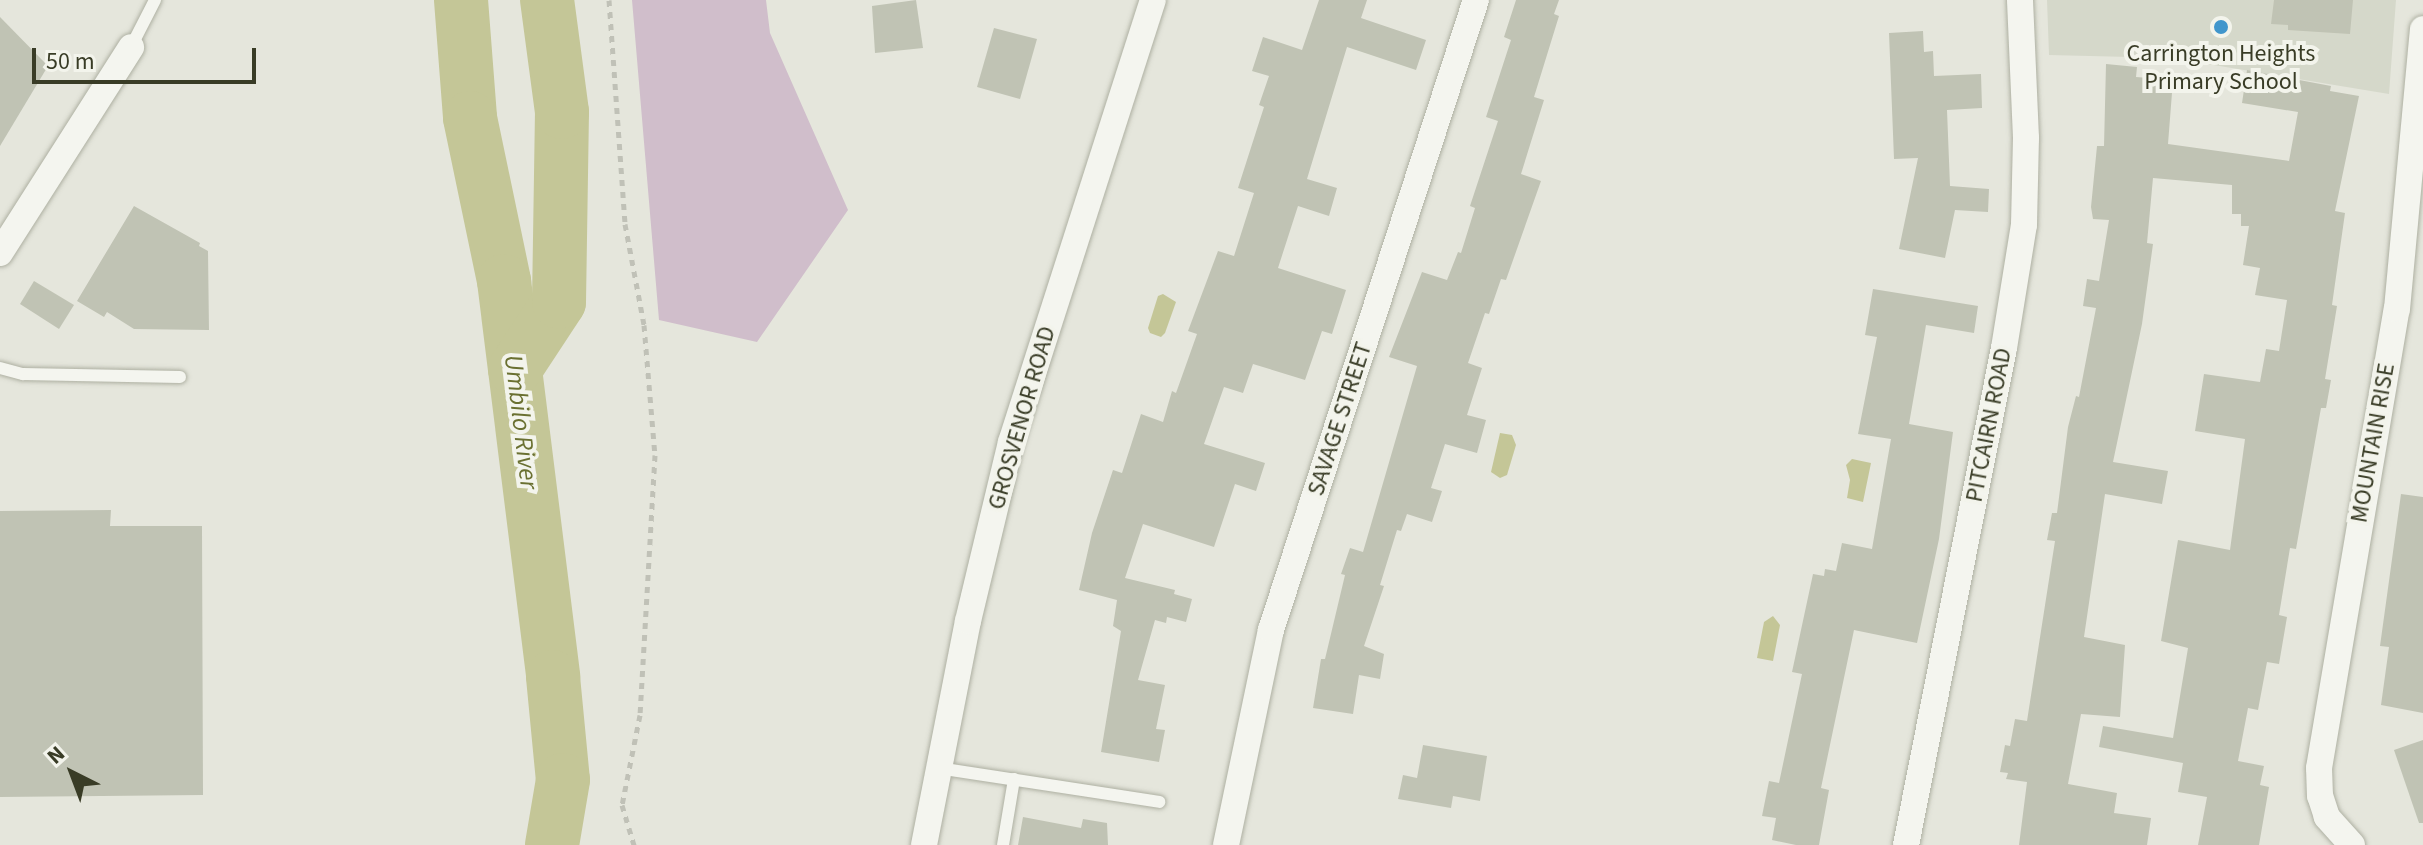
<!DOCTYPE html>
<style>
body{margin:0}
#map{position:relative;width:2423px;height:845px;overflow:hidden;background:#e5e6dc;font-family:"Source Sans 3",sans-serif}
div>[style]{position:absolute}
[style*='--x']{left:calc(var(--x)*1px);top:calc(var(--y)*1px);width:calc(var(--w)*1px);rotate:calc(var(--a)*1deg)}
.built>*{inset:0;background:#d5d8ca}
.green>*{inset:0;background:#d0becb}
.water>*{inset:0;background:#c4c697}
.river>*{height:54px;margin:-27px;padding:0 27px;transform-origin:27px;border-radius:27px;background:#c4c697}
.building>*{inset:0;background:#c0c3b4}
.path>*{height:5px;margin-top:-2.5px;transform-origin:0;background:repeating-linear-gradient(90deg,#c0c1b7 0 6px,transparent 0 12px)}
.roads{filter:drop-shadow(0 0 2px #aeb0a2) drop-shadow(0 0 2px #aeb0a2)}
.service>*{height:12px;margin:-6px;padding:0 6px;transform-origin:6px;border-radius:6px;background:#f4f5ef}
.minor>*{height:26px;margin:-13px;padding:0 13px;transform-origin:13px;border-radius:13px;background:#f4f5ef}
.dots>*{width:22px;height:22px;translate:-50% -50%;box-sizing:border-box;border:4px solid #f3f4ec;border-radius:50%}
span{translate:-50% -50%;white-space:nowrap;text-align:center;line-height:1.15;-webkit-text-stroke:8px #f3f4ec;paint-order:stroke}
.poi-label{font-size:24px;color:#393c26}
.street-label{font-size:24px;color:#393c26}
.water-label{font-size:26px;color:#6a7031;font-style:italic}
.north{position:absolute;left:32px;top:733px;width:80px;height:80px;-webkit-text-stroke:6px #f3f4ec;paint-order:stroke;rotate:318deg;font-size:22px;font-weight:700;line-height:32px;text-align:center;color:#393c26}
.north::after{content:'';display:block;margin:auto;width:28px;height:36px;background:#393c26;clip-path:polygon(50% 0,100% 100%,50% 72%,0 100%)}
.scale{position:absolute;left:32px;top:48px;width:224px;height:36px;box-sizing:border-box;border:4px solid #393c26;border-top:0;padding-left:10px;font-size:24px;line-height:28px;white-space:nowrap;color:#393c26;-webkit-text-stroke:6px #f3f4ec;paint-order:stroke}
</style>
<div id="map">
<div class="built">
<div style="clip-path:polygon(2047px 0,2396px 0,2389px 94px,2171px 58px,2049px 55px)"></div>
</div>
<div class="green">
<div style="clip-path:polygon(632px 0,766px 0,770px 33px,848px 210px,757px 342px,659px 320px)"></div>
</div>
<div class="water">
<div style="clip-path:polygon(1163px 294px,1176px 302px,1165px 333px,1161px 337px,1150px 333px,1148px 328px,1158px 296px)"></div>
<div style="clip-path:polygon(1500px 433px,1512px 435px,1516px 445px,1507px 475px,1500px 478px,1491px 472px)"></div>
<div style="clip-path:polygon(1852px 459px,1871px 463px,1863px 502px,1847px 498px,1850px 480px,1846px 465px)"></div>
<div style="clip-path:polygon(1773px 616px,1780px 625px,1773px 661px,1757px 658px,1764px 622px)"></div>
</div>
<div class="river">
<div style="--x:461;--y:0;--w:118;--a:85.6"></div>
<div style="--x:470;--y:118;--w:167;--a:78.2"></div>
<div style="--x:504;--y:281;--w:399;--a:82.9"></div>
<div style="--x:553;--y:677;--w:103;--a:84.5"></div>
<div style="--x:563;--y:780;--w:66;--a:99.6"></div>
<div style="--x:515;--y:369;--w:80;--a:-56.7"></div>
<div style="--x:559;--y:302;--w:190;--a:-89.1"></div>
<div style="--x:562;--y:112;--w:113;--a:-97.6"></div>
</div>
<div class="building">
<div style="clip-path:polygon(916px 0,923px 48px,875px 53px,872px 6px)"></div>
<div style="clip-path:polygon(1319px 0,1367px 0,1361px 18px,1426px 40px,1416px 70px,1347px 47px,1307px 179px,1337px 188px,1329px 216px,1298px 206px,1278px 268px,1346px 290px,1332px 334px,1322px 331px,1305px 380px,1253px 364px,1243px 393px,1224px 387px,1204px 444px,1265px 463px,1256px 491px,1235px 484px,1214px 547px,1143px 524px,1125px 578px,1175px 590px,1174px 594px,1192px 599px,1186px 622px,1167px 617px,1166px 623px,1155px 620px,1138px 680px,1165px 685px,1156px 729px,1165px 730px,1159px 762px,1101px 752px,1121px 631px,1113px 626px,1117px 600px,1079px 590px,1092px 533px,1113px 470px,1122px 473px,1141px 414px,1163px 422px,1172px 391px,1176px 393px,1197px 334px,1188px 331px,1218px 251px,1234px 256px,1254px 193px,1238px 188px,1264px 107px,1259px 105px,1269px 76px,1252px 71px,1263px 37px,1302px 50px)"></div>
<div style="clip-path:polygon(1516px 0,1559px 0,1554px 14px,1559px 16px,1534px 97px,1544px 100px,1521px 174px,1541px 181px,1506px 280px,1501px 279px,1489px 314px,1485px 313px,1468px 363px,1482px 368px,1467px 415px,1486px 420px,1477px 453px,1445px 444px,1431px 488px,1442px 491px,1432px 522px,1407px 514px,1401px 531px,1397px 530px,1380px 585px,1384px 586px,1364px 646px,1384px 654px,1380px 679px,1359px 675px,1353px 714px,1313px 708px,1321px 659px,1325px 659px,1345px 575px,1341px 574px,1350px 548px,1363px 552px,1417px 366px,1389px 357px,1422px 272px,1447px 280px,1458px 252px,1461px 253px,1475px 208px,1470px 206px,1498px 121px,1486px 117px,1511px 40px,1504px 37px)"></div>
<div style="clip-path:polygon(2274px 0,2353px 0,2350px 34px,2288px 30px,2288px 25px,2271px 24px)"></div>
<div style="clip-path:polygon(0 17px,48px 66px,0 146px)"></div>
<div style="clip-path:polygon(994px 28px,1037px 39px,1020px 99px,977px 87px)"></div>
<div style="clip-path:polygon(1923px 31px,1924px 52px,1933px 51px,1934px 76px,1981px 74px,1982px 108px,1947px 110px,1950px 186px,1989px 189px,1988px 212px,1955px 210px,1945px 258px,1899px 249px,1918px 158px,1894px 159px,1889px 33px)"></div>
<div style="clip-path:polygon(2106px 64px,2137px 67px,2136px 77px,2173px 80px,2168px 144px,2289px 161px,2298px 112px,2242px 103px,2247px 70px,2331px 86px,2330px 91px,2359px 96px,2335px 211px,2345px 213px,2332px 305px,2337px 306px,2325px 379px,2331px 380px,2326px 408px,2321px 408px,2296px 549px,2290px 548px,2279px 615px,2287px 617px,2279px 664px,2267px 662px,2258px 710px,2248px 708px,2238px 761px,2264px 766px,2260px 785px,2269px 787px,2259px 845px,2198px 845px,2207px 797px,2178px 792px,2183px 763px,2099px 747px,2103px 726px,2173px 738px,2188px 648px,2161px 641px,2178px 540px,2230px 550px,2245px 439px,2195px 431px,2204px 374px,2260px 382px,2266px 349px,2279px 351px,2287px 300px,2255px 295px,2260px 268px,2243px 265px,2249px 226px,2241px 226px,2241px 214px,2232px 214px,2232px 185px,2153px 178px,2147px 243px,2153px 244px,2142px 324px,2113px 462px,2168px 471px,2162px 504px,2105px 494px,2084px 637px,2125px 645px,2120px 717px,2081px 714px,2068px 784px,2117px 793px,2114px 813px,2151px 818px,2147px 845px,2019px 845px,2027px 782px,2006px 779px,2008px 773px,2000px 772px,2005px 745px,2010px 746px,2015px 719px,2027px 721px,2055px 541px,2047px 540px,2052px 513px,2057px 513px,2068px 427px,2076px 396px,2079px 397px,2096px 308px,2083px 306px,2087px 279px,2099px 281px,2109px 220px,2093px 219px,2091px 207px,2097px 146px,2104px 146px)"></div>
<div style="clip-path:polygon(134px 206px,200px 243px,199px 246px,208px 251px,209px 330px,134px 329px,107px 312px,104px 317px,77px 301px)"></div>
<div style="clip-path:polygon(34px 281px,74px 305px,59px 329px,20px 304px)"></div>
<div style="clip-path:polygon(1873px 289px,1978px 306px,1974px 333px,1926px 325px,1920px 361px,1909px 424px,1953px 432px,1939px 539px,1917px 643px,1854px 630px,1821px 788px,1829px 790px,1819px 845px,1796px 845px,1772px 840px,1776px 818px,1762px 816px,1769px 781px,1779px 783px,1802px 674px,1792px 672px,1813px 574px,1824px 576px,1825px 569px,1836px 571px,1842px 543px,1872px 549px,1891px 439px,1858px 434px,1877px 337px,1865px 335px)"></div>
<div style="clip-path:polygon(2401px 494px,2423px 497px,2423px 713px,2381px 705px,2389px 647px,2380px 646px)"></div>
<div style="clip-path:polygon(111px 510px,110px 526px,202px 526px,203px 795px,0 797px,0 511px)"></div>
<div style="clip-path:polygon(2423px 740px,2423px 823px,2419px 823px,2394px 750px)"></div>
<div style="clip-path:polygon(1423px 745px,1487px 756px,1480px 801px,1453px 796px,1451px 808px,1398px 799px,1403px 775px,1417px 778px)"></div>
<div style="clip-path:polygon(1023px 817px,1081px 828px,1083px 819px,1107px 823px,1108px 845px,1018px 845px)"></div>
</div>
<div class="path">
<div style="--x:609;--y:0;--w:225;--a:85.9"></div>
<div style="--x:625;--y:224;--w:103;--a:79.3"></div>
<div style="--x:644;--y:325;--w:130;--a:85.2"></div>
<div style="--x:655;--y:455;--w:260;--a:93.3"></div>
<div style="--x:640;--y:715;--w:92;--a:101.3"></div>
<div style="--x:622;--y:805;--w:42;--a:73.3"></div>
</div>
<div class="roads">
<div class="service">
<div style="--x:131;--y:47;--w:53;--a:-62.9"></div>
<div style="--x:0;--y:368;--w:24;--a:15"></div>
<div style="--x:23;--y:374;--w:157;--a:1.1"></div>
<div style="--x:938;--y:768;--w:224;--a:8.7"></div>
<div style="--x:1003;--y:845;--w:67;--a:-80.5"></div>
</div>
<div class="minor">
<div style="--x:0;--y:253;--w:244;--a:-57.5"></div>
<div style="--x:924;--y:845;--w:228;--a:-78.9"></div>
<div style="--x:968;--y:621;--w:184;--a:-76.5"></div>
<div style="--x:1011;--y:442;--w:464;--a:-72.2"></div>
<div style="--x:1226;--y:845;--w:220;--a:-78.2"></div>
<div style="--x:1271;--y:630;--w:663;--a:-71.98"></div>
<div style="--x:1906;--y:845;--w:507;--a:-78.85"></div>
<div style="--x:2004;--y:348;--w:125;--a:-80.8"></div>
<div style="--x:2024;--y:225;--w:87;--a:-88.7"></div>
<div style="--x:2026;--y:138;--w:138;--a:-92.5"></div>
<div style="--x:2352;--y:845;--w:38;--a:-132"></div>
<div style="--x:2327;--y:817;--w:22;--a:-108"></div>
<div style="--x:2320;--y:796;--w:28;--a:-92"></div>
<div style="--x:2319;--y:768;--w:466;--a:-80.4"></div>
<div style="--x:2397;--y:309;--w:281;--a:-84.7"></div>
</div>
</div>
<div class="dots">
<div style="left:2221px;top:27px;background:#4196cc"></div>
</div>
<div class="poi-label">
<span style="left:2221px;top:68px">Carrington Heights<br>Primary School</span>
</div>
<div class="street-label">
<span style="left:1022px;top:418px;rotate:-74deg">GROSVENOR ROAD</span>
<span style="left:1340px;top:419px;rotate:-72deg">SAVAGE STREET</span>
<span style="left:1989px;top:425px;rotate:-79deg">PITCAIRN ROAD</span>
<span style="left:2373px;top:443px;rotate:-80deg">MOUNTAIN RISE</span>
</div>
<div class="water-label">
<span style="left:521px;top:422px;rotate:83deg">Umbilo River</span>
</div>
<div class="north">N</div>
<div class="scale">50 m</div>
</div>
